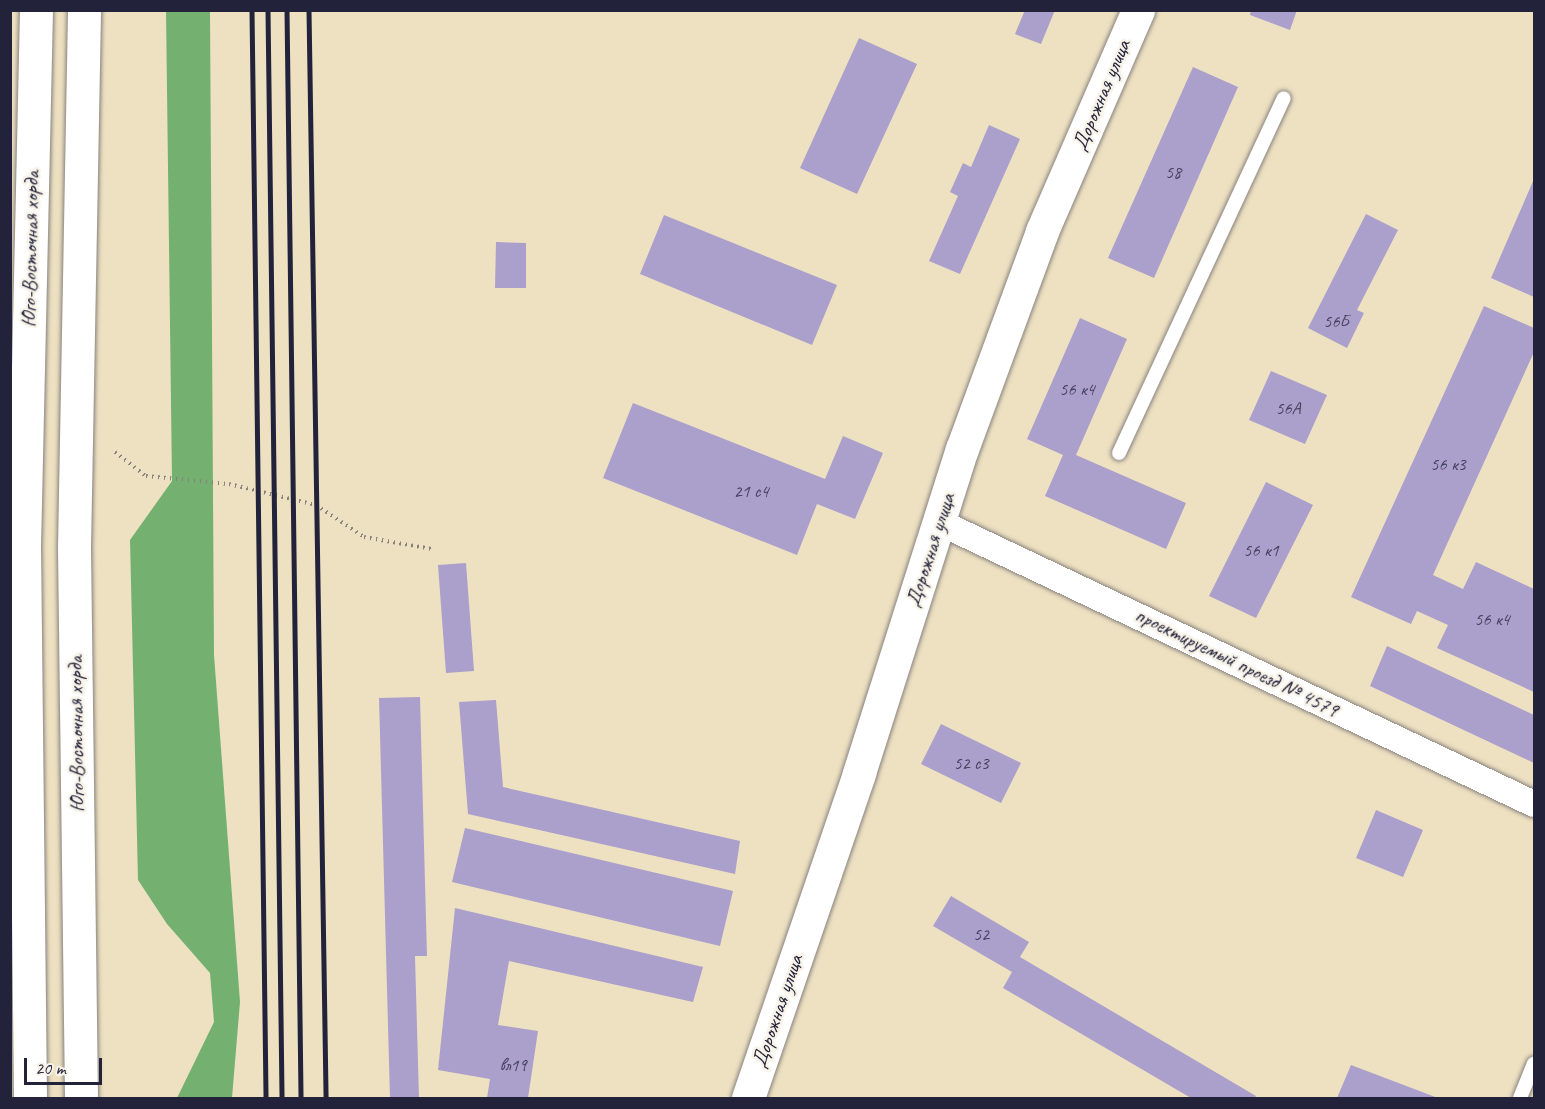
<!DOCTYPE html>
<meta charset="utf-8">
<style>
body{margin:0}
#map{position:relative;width:1545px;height:1109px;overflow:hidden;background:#eee1c2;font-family:Caveat,sans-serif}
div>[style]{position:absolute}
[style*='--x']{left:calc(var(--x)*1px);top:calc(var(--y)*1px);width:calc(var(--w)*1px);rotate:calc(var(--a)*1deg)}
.forest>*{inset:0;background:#74b070}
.building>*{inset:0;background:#ab9fcc}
.path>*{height:4px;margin-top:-2px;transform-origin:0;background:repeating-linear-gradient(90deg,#88827e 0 1.5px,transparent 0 6px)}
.roads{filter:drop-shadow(0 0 2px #88827e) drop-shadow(0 0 2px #88827e)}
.service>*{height:14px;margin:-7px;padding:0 7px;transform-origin:7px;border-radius:7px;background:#fff}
.minor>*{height:26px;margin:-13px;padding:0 13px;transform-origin:13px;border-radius:13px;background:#fff}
.secondary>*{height:33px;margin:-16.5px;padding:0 16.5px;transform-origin:16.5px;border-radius:16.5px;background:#fff}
.primary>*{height:33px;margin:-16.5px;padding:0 16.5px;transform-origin:16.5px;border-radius:16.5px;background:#fff}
.rail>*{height:4.5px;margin:-2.25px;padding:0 2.25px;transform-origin:2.25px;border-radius:2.25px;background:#22223b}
span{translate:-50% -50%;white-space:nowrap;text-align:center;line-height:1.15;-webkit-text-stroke:5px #f7f3e8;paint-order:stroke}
.number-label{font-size:18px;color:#44415f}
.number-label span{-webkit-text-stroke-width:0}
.street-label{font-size:21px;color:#22223b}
.frame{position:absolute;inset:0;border:12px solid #22223b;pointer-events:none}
.scale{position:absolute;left:24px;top:1058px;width:78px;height:27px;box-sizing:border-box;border:3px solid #22223b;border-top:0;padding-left:8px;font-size:18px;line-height:21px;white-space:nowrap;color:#22223b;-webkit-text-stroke:4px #f7f3e8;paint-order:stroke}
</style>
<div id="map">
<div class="forest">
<div style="clip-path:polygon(166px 11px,210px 11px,214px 655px,240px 1002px,232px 1098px,177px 1098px,214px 1022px,210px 973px,167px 924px,138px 880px,130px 540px,172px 481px)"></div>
</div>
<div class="building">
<div style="clip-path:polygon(1025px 10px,1055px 10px,1041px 44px,1015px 34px)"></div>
<div style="clip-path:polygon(1251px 10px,1297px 10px,1290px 30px,1250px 15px)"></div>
<div style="clip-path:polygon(859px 38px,917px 64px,857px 194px,800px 168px)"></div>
<div style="clip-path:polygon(1193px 67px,1238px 87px,1154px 278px,1108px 258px)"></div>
<div style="clip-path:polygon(989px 125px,1020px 139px,960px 274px,929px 261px,958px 196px,950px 192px,963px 163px,971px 167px)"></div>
<div style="clip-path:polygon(1534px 179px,1534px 297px,1491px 278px)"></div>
<div style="clip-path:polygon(1366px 214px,1398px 230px,1357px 310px,1364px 313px,1347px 348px,1308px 328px)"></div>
<div style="clip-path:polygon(664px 215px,837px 285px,812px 345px,640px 274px)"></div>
<div style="clip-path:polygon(496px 242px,526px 243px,526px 288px,495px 288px)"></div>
<div style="clip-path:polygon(1484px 306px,1534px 328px,1534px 352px,1433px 575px,1463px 589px,1476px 562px,1534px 589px,1534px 692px,1437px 648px,1448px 625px,1417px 611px,1411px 624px,1351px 597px)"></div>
<div style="clip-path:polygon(1080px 318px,1127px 339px,1076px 455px,1186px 503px,1166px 549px,1045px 496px,1063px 455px,1027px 439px)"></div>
<div style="clip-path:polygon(1271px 371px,1327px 395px,1305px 444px,1249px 420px)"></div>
<div style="clip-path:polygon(633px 403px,825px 479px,843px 436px,883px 453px,855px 519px,817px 504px,797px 555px,603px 478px)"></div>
<div style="clip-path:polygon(1266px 482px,1313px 505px,1256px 618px,1209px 596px)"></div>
<div style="clip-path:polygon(466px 563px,474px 671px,446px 673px,438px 565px)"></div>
<div style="clip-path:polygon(1387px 646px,1534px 715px,1534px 763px,1370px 686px)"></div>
<div style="clip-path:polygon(420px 697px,427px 956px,415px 956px,419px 1098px,390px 1098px,379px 698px)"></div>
<div style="clip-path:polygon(496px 700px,503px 787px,740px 841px,735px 874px,468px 814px,459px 702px)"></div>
<div style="clip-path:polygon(941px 724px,1021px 763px,1001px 803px,921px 764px)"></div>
<div style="clip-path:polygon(1376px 810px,1423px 830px,1403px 877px,1356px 858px)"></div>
<div style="clip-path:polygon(465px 828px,733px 891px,720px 946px,452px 882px)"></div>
<div style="clip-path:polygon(951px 896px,1029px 942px,1020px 957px,1256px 1096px,1255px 1098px,1191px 1098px,1003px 988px,1012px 972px,933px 926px)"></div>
<div style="clip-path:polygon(455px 908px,703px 967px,693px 1002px,509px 961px,498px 1025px,538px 1031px,528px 1098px,487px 1098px,490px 1079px,438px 1070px)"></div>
<div style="clip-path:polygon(1351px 1065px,1438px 1098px,1337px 1098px)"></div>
</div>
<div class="path">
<div style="--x:115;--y:452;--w:39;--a:38"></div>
<div style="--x:146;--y:476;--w:83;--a:5.5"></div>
<div style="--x:229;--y:484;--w:89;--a:13.6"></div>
<div style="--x:316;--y:505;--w:58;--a:33.7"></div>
<div style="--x:364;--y:537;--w:69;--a:10"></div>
</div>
<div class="roads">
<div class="service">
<div style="--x:1119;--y:453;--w:391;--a:-65.1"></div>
<div style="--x:1520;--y:1098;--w:37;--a:-68"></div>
</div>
<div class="minor">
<div style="--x:939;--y:522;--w:658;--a:25.36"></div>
</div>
<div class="secondary">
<div style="--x:748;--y:1098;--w:343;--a:-71.1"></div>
<div style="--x:859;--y:773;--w:340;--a:-72.4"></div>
<div style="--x:962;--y:449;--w:232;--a:-69.8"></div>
<div style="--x:1042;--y:231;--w:241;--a:-66.5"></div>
</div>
<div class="primary">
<div style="--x:30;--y:1098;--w:551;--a:-90.62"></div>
<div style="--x:24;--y:547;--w:537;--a:-88.72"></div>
<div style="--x:81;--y:1098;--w:551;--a:-90.73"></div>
<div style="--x:74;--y:547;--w:537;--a:-88.93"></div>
</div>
</div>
<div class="rail">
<div style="--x:252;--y:10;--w:1088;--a:89.26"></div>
<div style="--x:268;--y:10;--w:1088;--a:89.26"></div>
<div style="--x:287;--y:10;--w:1088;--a:89.26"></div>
<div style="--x:309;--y:10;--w:1088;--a:89.1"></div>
</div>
<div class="number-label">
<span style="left:1173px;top:172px">58</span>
<span style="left:1336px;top:321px">56Б</span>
<span style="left:1077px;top:389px">56 к4</span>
<span style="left:1288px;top:408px">56А</span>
<span style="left:1448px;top:464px">56 к3</span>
<span style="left:751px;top:491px">21 с4</span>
<span style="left:1261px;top:550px">56 к1</span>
<span style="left:1492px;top:619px">56 к4</span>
<span style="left:971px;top:763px">52 с3</span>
<span style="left:981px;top:934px">52</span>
<span style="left:513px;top:1065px">вл19</span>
</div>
<div class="street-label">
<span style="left:1101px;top:95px;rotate:-67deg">Дорожная улица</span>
<span style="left:30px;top:249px;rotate:-89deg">Юго-Восточная хорда</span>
<span style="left:930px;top:550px;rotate:-72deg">Дорожная улица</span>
<span style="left:1237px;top:662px;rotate:26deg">проектируемый проезд № 4579</span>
<span style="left:76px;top:734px;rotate:-91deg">Юго-Восточная хорда</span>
<span style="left:777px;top:1011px;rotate:-71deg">Дорожная улица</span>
</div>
<div class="frame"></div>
<div class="scale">20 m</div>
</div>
